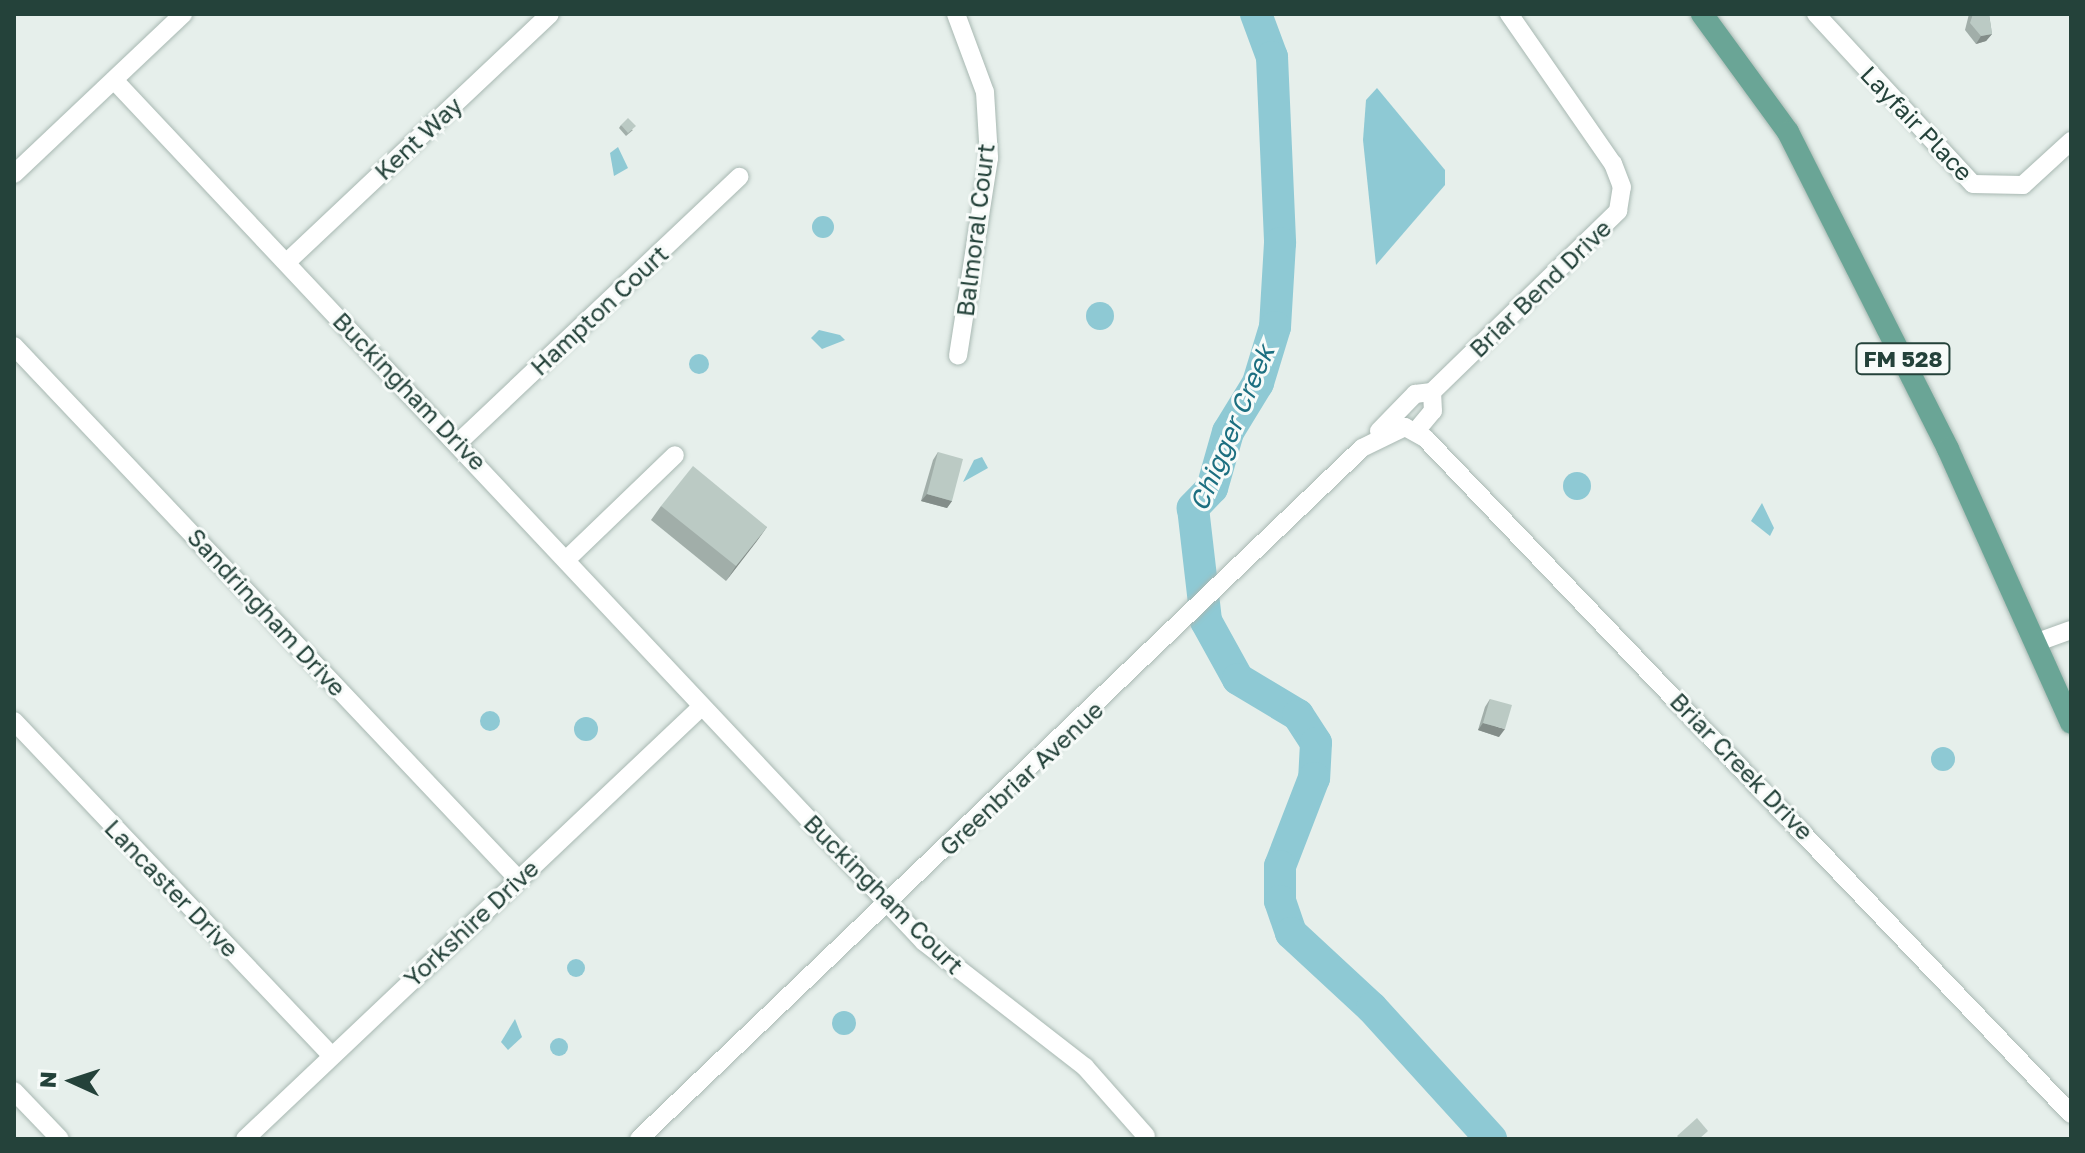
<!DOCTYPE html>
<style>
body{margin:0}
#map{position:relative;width:2085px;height:1153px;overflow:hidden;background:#e6efeb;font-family:"Golos Text",sans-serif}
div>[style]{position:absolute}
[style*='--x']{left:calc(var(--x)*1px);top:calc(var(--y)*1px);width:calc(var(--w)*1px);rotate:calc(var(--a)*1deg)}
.water>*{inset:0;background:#8ec9d4}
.round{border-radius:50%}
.river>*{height:32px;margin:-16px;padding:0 16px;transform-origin:16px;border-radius:16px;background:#8ec9d4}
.roads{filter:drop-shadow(0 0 2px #a8b8b2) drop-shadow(0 0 2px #a8b8b2)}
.minor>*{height:18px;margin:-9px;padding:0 9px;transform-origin:9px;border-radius:9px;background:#fff}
.major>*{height:22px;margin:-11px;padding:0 11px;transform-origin:11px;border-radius:11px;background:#6aa596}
.wall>*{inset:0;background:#a1aea9}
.shaded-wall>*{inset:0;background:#838d89}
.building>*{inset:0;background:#bbcac4}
span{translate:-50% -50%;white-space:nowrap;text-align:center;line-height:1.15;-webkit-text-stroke:6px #f7fbf9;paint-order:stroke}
.shield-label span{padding:2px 6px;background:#f7fbf9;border:2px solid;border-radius:6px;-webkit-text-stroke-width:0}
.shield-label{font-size:22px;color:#24423a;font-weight:700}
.street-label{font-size:24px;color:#24423a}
.water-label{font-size:26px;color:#1c6f80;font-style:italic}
.frame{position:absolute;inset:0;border:16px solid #24423a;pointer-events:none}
.north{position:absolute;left:32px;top:1041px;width:80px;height:80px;-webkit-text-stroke:6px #f7fbf9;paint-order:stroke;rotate:273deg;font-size:22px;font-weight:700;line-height:32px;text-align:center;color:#24423a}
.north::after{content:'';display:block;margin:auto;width:28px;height:36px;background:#24423a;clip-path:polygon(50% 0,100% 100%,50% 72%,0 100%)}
</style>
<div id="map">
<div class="water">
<div style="clip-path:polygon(1377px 88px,1445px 170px,1445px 185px,1376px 265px,1363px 140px,1366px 100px)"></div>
<div style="clip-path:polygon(618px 147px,628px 168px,614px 176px,610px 153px)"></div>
<div class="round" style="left:812px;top:216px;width:22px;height:22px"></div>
<div class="round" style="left:1086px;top:302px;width:28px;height:28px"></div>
<div style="clip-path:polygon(819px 330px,840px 335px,845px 340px,822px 349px,811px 338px)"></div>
<div class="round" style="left:689px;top:354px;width:20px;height:20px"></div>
<div style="clip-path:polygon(982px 457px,988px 468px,963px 482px,974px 460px)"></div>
<div class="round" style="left:1563px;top:472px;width:28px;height:28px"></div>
<div style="clip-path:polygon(1762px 503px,1774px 528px,1770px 536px,1751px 521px)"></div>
<div class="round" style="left:480px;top:711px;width:20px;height:20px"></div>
<div class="round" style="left:574px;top:717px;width:24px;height:24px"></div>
<div class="round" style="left:1931px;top:747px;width:24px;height:24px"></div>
<div class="round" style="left:567px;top:959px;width:18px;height:18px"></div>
<div class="round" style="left:832px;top:1011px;width:24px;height:24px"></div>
<div style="clip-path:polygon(515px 1019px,522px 1037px,508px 1050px,501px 1042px)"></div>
<div class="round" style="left:550px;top:1038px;width:18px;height:18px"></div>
</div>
<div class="river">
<div style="--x:1256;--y:14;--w:46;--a:69.6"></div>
<div style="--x:1272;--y:57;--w:186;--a:87.5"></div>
<div style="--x:1280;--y:243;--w:84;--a:93.4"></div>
<div style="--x:1275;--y:327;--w:59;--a:106.9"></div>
<div style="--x:1258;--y:383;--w:57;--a:121.5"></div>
<div style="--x:1228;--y:432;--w:58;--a:105.9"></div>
<div style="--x:1212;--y:488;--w:28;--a:134"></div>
<div style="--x:1193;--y:508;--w:114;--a:83.4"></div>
<div style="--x:1206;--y:621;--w:66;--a:61.1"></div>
<div style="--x:1238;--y:679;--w:70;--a:31"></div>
<div style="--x:1298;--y:715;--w:33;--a:57"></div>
<div style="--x:1316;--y:743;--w:35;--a:93"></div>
<div style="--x:1314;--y:778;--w:94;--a:111.1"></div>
<div style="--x:1280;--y:866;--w:35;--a:90"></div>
<div style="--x:1280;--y:901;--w:34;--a:71"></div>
<div style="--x:1291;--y:933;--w:110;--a:42.8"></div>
<div style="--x:1372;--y:1008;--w:177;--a:47.7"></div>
</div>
<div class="roads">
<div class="minor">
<div style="--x:956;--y:14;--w:83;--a:69.6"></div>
<div style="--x:985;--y:92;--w:66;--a:86.5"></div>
<div style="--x:989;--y:158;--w:200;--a:98.9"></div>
<div style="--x:1816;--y:14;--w:231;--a:47.3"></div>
<div style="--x:1973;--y:184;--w:50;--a:1.1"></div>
<div style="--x:2023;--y:185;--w:65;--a:-42.5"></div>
<div style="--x:114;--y:80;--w:1183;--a:46.78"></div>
<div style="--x:924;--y:942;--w:204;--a:37.8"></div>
<div style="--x:1085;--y:1067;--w:92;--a:48.5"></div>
<div style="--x:14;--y:174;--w:233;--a:-43.4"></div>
<div style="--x:287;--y:262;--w:361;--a:-43.3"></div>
<div style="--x:14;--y:346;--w:734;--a:46.6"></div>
<div style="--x:1379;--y:431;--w:52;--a:-45.8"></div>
<div style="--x:1415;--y:394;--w:17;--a:-7"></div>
<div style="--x:1432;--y:392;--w:260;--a:-44.2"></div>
<div style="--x:1618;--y:211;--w:24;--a:-81"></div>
<div style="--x:1622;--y:187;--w:25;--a:-111"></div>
<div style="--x:1613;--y:164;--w:183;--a:-124.7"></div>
<div style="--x:1416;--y:431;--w:26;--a:-50"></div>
<div style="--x:1433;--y:411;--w:19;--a:-93"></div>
<div style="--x:459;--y:442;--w:386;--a:-43.4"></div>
<div style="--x:566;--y:560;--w:151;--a:-43.9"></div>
<div style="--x:2035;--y:643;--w:38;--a:-20"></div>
<div style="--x:14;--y:721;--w:460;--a:46.5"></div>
<div style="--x:14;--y:1091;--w:66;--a:46.2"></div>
<div style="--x:245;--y:1139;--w:625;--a:-43.44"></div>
<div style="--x:639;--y:1139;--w:1000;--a:-43.7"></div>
<div style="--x:1362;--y:448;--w:48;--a:-26"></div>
<div style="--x:1405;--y:427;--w:23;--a:29"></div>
<div style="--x:1425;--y:438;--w:935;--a:46.3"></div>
</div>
<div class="major">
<div style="--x:1702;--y:14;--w:146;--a:53.9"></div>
<div style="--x:1788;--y:132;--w:355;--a:63.2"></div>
<div style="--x:1948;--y:449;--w:300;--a:65.8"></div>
</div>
</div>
<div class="wall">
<div style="clip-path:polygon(1969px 14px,1989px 14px,1992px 34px,1986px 41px,1976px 44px,1965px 30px)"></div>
<div style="clip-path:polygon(621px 125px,633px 130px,626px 136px,619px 128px)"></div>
<div style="clip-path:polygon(938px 452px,952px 501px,947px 508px,921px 501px,933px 460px)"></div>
<div style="clip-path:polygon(661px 506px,767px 527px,726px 581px,651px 520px)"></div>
<div style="clip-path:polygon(1490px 699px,1499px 737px,1478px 730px,1485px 707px)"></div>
</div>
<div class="shaded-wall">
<div style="clip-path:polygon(1992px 34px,1986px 41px,1976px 44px,1981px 36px)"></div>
<div style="clip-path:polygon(927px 494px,952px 501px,947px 508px,921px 501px)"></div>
<div style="clip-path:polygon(767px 527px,757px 541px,726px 581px,736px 566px)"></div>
<div style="clip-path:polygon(1483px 723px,1505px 729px,1499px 737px,1478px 730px)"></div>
</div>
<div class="building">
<div style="clip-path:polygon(1973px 14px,1989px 14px,1992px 34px,1981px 36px,1970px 23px)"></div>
<div style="clip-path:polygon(628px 118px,636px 126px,628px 133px,621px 125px)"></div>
<div style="clip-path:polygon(938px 452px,963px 459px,952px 501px,927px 494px)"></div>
<div style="clip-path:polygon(693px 466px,767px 527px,736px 566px,661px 506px)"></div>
<div style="clip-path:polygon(1490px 699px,1512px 705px,1505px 729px,1483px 723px)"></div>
<div style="clip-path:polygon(1697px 1118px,1708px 1131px,1699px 1139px,1680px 1139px,1677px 1136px)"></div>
</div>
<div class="shield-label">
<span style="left:1903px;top:359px">FM 528</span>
</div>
<div class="street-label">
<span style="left:1917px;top:123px;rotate:46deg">Layfair Place</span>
<span style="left:418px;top:138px;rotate:-43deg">Kent Way</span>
<span style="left:975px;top:230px;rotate:-83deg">Balmoral Court</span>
<span style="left:1540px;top:288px;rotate:-44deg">Briar Bend Drive</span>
<span style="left:599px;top:310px;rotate:-43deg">Hampton Court</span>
<span style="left:410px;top:391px;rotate:46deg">Buckingham Drive</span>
<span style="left:267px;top:612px;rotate:47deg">Sandringham Drive</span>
<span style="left:1742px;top:766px;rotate:46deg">Briar Creek Drive</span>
<span style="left:1021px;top:778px;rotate:-43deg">Greenbriar Avenue</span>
<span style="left:172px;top:888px;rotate:46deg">Lancaster Drive</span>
<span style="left:884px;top:894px;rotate:45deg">Buckingham Court</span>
<span style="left:471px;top:923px;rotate:-43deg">Yorkshire Drive</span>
</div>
<div class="water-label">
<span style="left:1232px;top:428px;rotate:-67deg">Chigger Creek</span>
</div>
<div class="frame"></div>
<div class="north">N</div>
</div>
